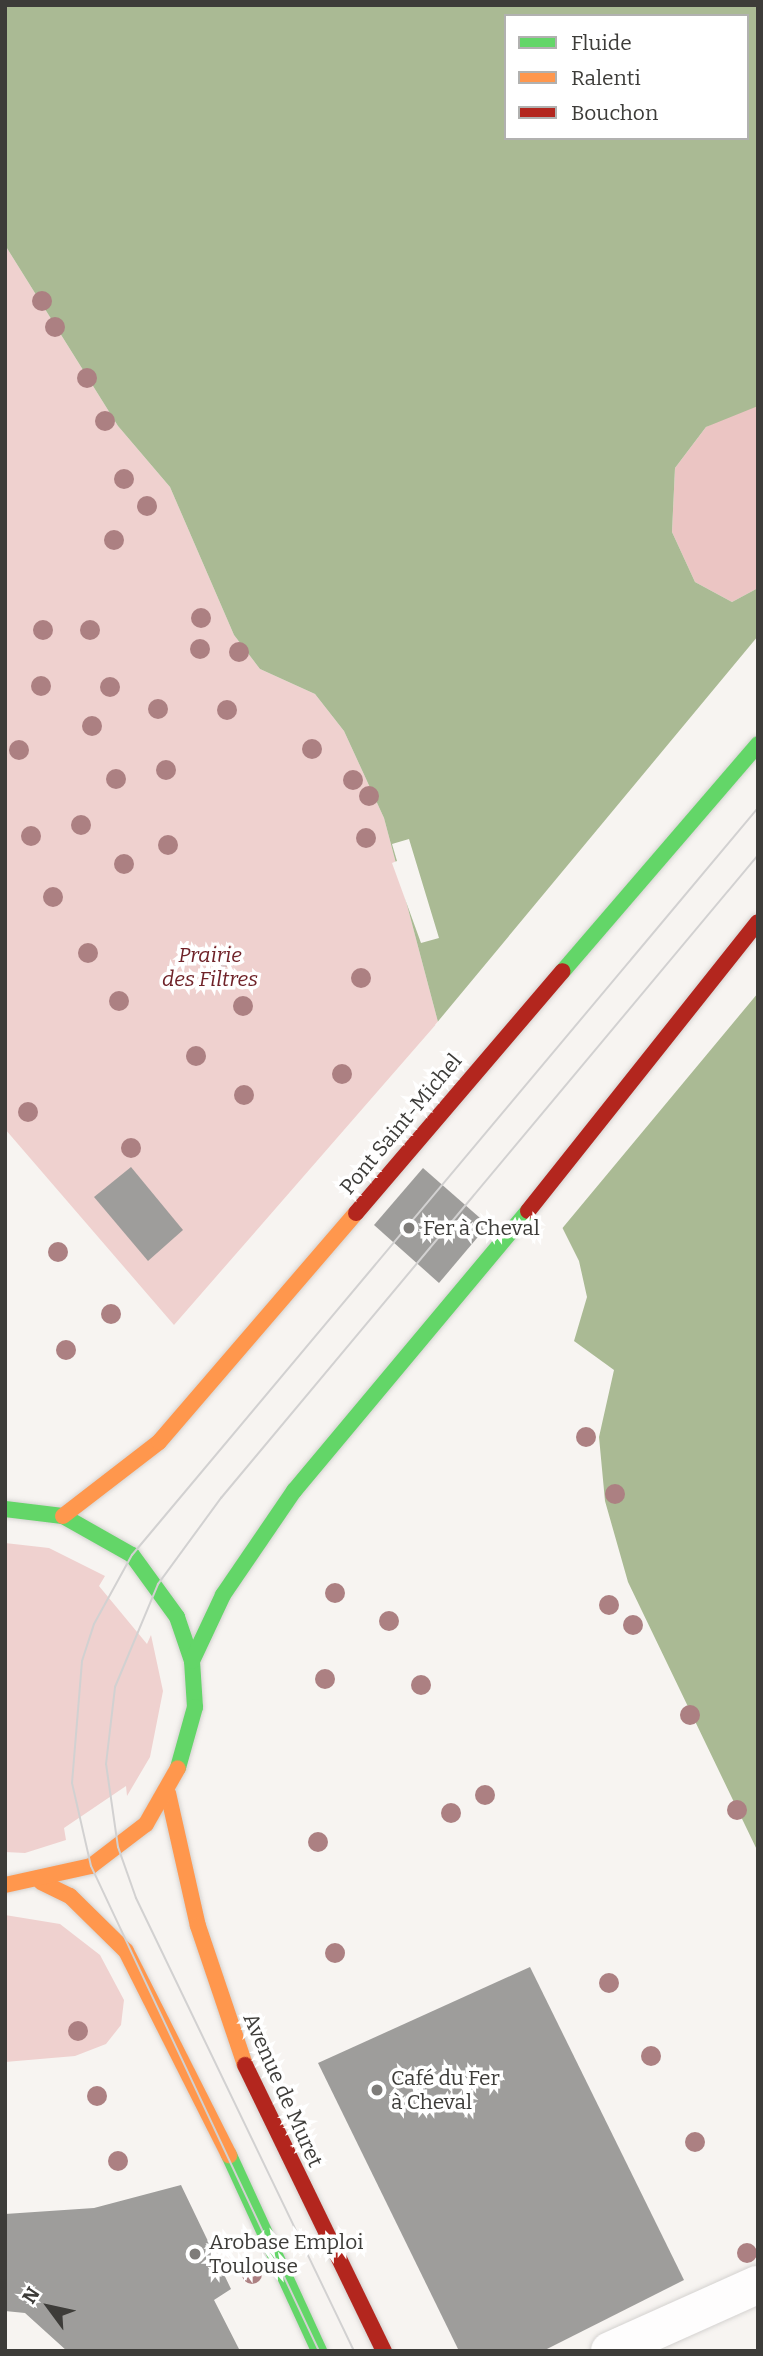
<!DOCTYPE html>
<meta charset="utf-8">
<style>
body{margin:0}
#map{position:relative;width:763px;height:2356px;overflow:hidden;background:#f7f4f1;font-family:Bitter,serif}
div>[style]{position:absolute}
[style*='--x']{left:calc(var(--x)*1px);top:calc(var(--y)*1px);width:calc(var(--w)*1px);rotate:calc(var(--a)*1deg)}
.green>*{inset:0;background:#efd1cf}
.forest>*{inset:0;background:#ebc5c3}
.water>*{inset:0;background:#aaba94}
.pier>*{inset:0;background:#f7f4f1}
.building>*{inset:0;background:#9e9d9b}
.roads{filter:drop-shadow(0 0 2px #d4d2d0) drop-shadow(0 0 2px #d4d2d0)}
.street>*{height:38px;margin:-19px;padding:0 19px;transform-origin:19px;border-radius:19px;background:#fefdfd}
.fast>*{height:16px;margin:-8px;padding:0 8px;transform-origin:8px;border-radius:8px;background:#63d668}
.slow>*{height:16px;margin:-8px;padding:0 8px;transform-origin:8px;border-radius:8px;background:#ff974d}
.jam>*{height:16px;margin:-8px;padding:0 8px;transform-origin:8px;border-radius:8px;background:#b3261e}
.tram>*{height:2px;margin:-1px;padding:0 1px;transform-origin:1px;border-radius:1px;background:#d2d1d1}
.trees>*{width:20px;height:20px;margin:-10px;border-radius:50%;background:#ac8082}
.dots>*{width:19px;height:19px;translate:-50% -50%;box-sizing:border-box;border:4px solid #fff;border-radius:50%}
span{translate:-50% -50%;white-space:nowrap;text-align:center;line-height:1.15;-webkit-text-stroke:7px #fff;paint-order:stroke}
.park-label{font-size:21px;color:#6f2228;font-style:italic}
.street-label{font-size:21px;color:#3d3c39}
.poi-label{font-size:21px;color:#3d3c39}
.left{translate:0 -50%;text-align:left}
.frame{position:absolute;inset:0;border:7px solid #3d3c39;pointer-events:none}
.legend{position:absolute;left:504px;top:14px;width:245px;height:126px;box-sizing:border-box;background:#fff;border:2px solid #b1b1b0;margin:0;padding:9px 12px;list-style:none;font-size:21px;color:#3d3c39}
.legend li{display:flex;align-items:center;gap:14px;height:35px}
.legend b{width:35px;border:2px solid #b1b1b0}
.north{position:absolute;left:14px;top:2272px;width:70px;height:70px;-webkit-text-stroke:5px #fff;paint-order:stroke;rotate:303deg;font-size:19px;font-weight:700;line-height:28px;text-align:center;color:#3d3c39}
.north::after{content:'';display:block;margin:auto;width:24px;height:32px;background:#3d3c39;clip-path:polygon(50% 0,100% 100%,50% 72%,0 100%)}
</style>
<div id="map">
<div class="green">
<div style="clip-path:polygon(5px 245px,118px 426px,170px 487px,234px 635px,260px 669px,315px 694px,344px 731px,384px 818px,438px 1022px,174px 1325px,5px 1129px)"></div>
<div style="clip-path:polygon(5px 1543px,49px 1548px,105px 1576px,99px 1586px,147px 1644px,151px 1635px,163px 1691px,150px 1757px,127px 1796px,126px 1786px,64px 1828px,66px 1840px,25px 1853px,5px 1852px)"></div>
<div style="clip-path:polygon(5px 1915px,60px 1924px,100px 1955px,124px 2000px,121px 2025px,106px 2044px,75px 2056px,5px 2062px)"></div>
</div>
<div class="forest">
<div style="clip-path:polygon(751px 404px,758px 406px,758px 588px,732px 602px,695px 582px,672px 532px,675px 468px,706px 427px)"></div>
</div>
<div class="water">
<div style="clip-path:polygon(evenodd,5px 5px,758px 5px,758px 406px,706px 427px,675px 468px,672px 532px,695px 582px,732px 602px,758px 588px,758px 1852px,628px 1582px,605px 1501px,599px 1437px,614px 1370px,574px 1341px,587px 1297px,579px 1261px,527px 1157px,438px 1022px,384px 818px,344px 731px,315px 694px,260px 669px,234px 635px,170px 487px,118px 426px,5px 245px,5px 5px,506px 16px,747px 16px,747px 138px,506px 138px,506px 16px)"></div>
</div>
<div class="pier">
<div style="clip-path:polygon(758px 636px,758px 993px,560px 1231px,524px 1159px,435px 1025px)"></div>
<div style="clip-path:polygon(409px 839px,439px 938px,421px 943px,392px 863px,397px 861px,392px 844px)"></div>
</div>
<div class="building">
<div style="clip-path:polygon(131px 1167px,183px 1230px,148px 1261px,94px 1197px)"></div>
<div style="clip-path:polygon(423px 1168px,488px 1225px,439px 1283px,374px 1225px)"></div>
<div style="clip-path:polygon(530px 1967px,684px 2280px,543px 2351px,459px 2351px,318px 2063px)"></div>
<div style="clip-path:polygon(181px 2185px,231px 2289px,214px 2300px,240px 2351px,67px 2351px,25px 2313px,5px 2311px,5px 2214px,94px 2208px)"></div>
</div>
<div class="roads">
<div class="street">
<div style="--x:610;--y:2351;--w:161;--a:-24.2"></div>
</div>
<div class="fast">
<div style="--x:563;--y:971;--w:299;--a:-49.3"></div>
<div style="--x:5;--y:1509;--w:58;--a:6.9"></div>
<div style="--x:63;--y:1516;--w:79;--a:29.5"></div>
<div style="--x:132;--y:1555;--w:77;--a:54"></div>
<div style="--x:177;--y:1617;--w:46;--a:71.2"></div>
<div style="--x:192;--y:1661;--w:46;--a:86.3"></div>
<div style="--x:195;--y:1707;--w:63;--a:105.6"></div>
<div style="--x:192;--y:1661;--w:73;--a:-64.8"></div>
<div style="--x:223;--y:1595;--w:126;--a:-55.7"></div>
<div style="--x:294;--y:1491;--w:365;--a:-50.1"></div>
<div style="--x:229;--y:2155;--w:216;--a:65.3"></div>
</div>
<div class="slow">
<div style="--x:63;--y:1516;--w:121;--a:-37.6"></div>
<div style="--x:159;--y:1442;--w:302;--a:-49.3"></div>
<div style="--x:168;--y:1793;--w:136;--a:77.3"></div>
<div style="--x:198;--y:1926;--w:147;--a:71.3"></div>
<div style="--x:41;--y:1882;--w:32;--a:26"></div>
<div style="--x:70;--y:1896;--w:78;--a:44.5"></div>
<div style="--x:126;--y:1951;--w:229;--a:63.2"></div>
<div style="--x:5;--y:1885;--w:88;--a:-12.5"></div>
<div style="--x:91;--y:1866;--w:69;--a:-37.4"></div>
<div style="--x:146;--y:1824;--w:64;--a:-60.3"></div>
</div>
<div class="jam">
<div style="--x:528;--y:1211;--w:369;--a:-51.5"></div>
<div style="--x:356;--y:1213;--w:318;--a:-49.5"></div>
<div style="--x:245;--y:2065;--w:318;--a:64.1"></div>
</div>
</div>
<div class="tram">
<div style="--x:319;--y:2351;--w:536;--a:-115.18"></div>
<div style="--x:91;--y:1866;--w:85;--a:-102.9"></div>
<div style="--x:72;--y:1783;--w:122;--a:-85.3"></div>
<div style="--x:82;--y:1661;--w:39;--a:-72"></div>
<div style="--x:94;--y:1624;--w:79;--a:-61.2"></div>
<div style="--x:132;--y:1555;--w:975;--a:-50.04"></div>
<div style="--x:354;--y:2351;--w:503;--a:-115.7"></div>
<div style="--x:136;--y:1898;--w:54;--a:-109.4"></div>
<div style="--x:118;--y:1847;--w:84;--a:-98.2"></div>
<div style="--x:106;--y:1764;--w:78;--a:-83.3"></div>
<div style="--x:115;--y:1687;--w:112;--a:-67.3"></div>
<div style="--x:158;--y:1584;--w:107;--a:-53.8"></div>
<div style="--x:221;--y:1498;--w:838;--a:-50.13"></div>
</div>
<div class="trees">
<div style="left:42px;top:301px"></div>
<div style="left:55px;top:327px"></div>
<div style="left:87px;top:378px"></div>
<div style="left:105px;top:421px"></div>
<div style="left:124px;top:479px"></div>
<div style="left:147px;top:506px"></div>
<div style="left:114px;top:540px"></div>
<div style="left:201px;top:618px"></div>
<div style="left:43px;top:630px"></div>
<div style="left:90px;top:630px"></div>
<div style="left:200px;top:649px"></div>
<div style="left:239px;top:652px"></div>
<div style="left:41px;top:686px"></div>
<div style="left:110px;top:687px"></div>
<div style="left:158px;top:709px"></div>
<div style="left:227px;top:710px"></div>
<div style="left:92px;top:726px"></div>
<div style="left:312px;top:749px"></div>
<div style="left:19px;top:750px"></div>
<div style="left:166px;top:770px"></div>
<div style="left:116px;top:779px"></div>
<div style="left:353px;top:780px"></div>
<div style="left:369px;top:796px"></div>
<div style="left:81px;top:825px"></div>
<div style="left:31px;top:836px"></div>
<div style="left:366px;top:838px"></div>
<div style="left:168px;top:845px"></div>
<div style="left:124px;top:864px"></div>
<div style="left:53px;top:897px"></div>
<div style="left:88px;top:953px"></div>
<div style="left:224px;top:957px"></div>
<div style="left:361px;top:978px"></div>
<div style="left:119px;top:1001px"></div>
<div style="left:243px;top:1006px"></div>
<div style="left:196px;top:1056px"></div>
<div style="left:342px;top:1074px"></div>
<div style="left:244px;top:1095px"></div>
<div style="left:28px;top:1112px"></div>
<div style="left:131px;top:1148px"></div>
<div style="left:58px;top:1252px"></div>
<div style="left:111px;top:1314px"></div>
<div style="left:66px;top:1350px"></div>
<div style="left:586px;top:1437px"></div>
<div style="left:615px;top:1494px"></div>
<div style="left:335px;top:1593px"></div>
<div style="left:609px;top:1605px"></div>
<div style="left:389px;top:1621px"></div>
<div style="left:633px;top:1625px"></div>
<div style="left:325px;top:1679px"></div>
<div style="left:421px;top:1685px"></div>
<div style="left:690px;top:1715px"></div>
<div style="left:485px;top:1795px"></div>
<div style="left:737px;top:1810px"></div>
<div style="left:451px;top:1813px"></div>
<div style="left:318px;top:1842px"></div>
<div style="left:335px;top:1953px"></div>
<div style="left:609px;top:1983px"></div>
<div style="left:78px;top:2031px"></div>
<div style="left:651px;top:2056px"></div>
<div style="left:97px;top:2096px"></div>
<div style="left:695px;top:2142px"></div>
<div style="left:118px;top:2161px"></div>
<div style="left:747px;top:2253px"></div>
<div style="left:252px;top:2274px"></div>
</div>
<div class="dots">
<div style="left:409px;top:1228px;background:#7e7c79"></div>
<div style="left:377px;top:2090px;background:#7e7c79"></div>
<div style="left:195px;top:2254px;background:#7e7c79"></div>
</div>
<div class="park-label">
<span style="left:210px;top:967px">Prairie<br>des Filtres</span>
</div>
<div class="street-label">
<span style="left:401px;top:1124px;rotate:-50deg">Pont Saint-Michel</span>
<span style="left:283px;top:2090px;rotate:66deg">Avenue de Muret</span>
</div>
<div class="poi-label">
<span class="left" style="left:423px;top:1228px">Fer à Cheval</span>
<span class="left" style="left:391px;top:2090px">Café du Fer<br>à Cheval</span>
<span class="left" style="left:209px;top:2254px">Arobase Emploi<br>Toulouse</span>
</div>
<div class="frame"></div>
<ul class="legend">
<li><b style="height:9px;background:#63d668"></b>Fluide</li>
<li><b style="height:9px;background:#ff974d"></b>Ralenti</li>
<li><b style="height:9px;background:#b3261e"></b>Bouchon</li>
</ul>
<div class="north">N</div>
</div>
